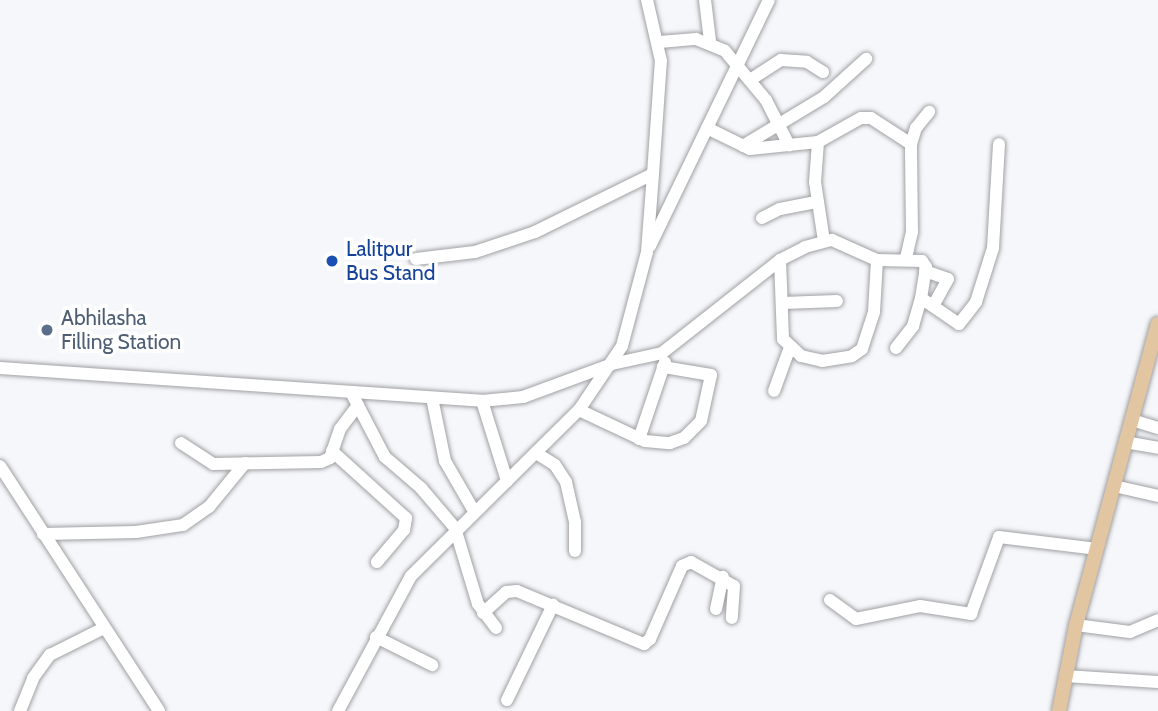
<!DOCTYPE html>
<style>
body{margin:0}
#map{position:relative;width:1158px;height:711px;overflow:hidden;background:#f6f7fa;font-family:Cabin,sans-serif}
div>[style]{position:absolute}
[style*='--x']{left:calc(var(--x)*1px);top:calc(var(--y)*1px);width:calc(var(--w)*1px);rotate:calc(var(--a)*1deg)}
.roads{filter:drop-shadow(0 0 2px #a0a1a4) drop-shadow(0 0 2px #a0a1a4)}
.minor>*{height:12px;margin:-6px;padding:0 6px;transform-origin:6px;border-radius:6px;background:#fff}
.major>*{height:14px;margin:-7px;padding:0 7px;transform-origin:7px;border-radius:7px;background:#e2c5a1}
.dots>*{width:19px;height:19px;translate:-50% -50%;box-sizing:border-box;border:4px solid #fff;border-radius:50%}
span{translate:-50% -50%;white-space:nowrap;text-align:center;line-height:1.15;-webkit-text-stroke:7px #fff;paint-order:stroke}
.transit-label{font-size:21px;color:#164399}
.left{translate:0 -50%;text-align:left}
.service-label{font-size:21px;color:#4e5e75}
</style>
<div id="map">
<div class="roads">
<div class="minor">
<div style="--x:705;--y:0;--w:41;--a:83"></div>
<div style="--x:660;--y:42;--w:36;--a:-5"></div>
<div style="--x:696;--y:39;--w:31;--a:22"></div>
<div style="--x:725;--y:51;--w:64;--a:50.1"></div>
<div style="--x:766;--y:100;--w:51;--a:62.9"></div>
<div style="--x:750;--y:80;--w:37;--a:-33"></div>
<div style="--x:781;--y:60;--w:26;--a:4"></div>
<div style="--x:807;--y:62;--w:19;--a:32"></div>
<div style="--x:707;--y:128;--w:48;--a:26"></div>
<div style="--x:750;--y:149;--w:68;--a:-5.9"></div>
<div style="--x:743;--y:146;--w:95;--a:-31.2"></div>
<div style="--x:824;--y:97;--w:57;--a:-42.1"></div>
<div style="--x:762;--y:218;--w:20;--a:-27"></div>
<div style="--x:780;--y:209;--w:38;--a:-11"></div>
<div style="--x:824;--y:241;--w:60;--a:-98.7"></div>
<div style="--x:815;--y:182;--w:40;--a:-85.7"></div>
<div style="--x:818;--y:142;--w:49;--a:-29.2"></div>
<div style="--x:861;--y:118;--w:10;--a:0"></div>
<div style="--x:871;--y:118;--w:48;--a:33"></div>
<div style="--x:650;--y:246;--w:273;--a:-64.2"></div>
<div style="--x:906;--y:258;--w:27;--a:-77"></div>
<div style="--x:912;--y:232;--w:88;--a:-90.7"></div>
<div style="--x:911;--y:144;--w:17;--a:-73"></div>
<div style="--x:916;--y:128;--w:21;--a:-51"></div>
<div style="--x:416;--y:259;--w:59;--a:-6.8"></div>
<div style="--x:475;--y:252;--w:63;--a:-18.4"></div>
<div style="--x:535;--y:232;--w:131;--a:-26.2"></div>
<div style="--x:780;--y:260;--w:79;--a:87.8"></div>
<div style="--x:783;--y:339;--w:25;--a:43"></div>
<div style="--x:801;--y:356;--w:22;--a:13"></div>
<div style="--x:822;--y:361;--w:30;--a:-9"></div>
<div style="--x:852;--y:356;--w:12;--a:-35"></div>
<div style="--x:862;--y:349;--w:39;--a:-72"></div>
<div style="--x:874;--y:312;--w:52;--a:-86.7"></div>
<div style="--x:925;--y:271;--w:24;--a:19"></div>
<div style="--x:948;--y:279;--w:31;--a:119"></div>
<div style="--x:783;--y:303;--w:54;--a:-2.1"></div>
<div style="--x:896;--y:348;--w:28;--a:-52"></div>
<div style="--x:913;--y:326;--w:29;--a:-74"></div>
<div style="--x:0;--y:368;--w:483;--a:3.9"></div>
<div style="--x:482;--y:401;--w:41;--a:-5.6"></div>
<div style="--x:523;--y:397;--w:95;--a:-20.3"></div>
<div style="--x:612;--y:364;--w:51;--a:-12.4"></div>
<div style="--x:662;--y:353;--w:150;--a:-38.2"></div>
<div style="--x:780;--y:260;--w:28;--a:-27"></div>
<div style="--x:805;--y:247;--w:28;--a:-15"></div>
<div style="--x:832;--y:240;--w:49;--a:24"></div>
<div style="--x:877;--y:260;--w:45;--a:1.3"></div>
<div style="--x:922;--y:261;--w:7;--a:56"></div>
<div style="--x:926;--y:267;--w:31;--a:99"></div>
<div style="--x:921;--y:298;--w:46;--a:34.4"></div>
<div style="--x:959;--y:324;--w:28;--a:-52"></div>
<div style="--x:976;--y:302;--w:57;--a:-72.5"></div>
<div style="--x:993;--y:248;--w:104;--a:-86.7"></div>
<div style="--x:774;--y:391;--w:47;--a:-70"></div>
<div style="--x:352;--y:394;--w:71;--a:62.4"></div>
<div style="--x:385;--y:457;--w:48;--a:40.7"></div>
<div style="--x:421;--y:488;--w:52;--a:49.6"></div>
<div style="--x:455;--y:528;--w:79;--a:73.2"></div>
<div style="--x:478;--y:604;--w:30;--a:53"></div>
<div style="--x:432;--y:398;--w:64;--a:78.3"></div>
<div style="--x:445;--y:461;--w:58;--a:59.9"></div>
<div style="--x:482;--y:401;--w:84;--a:72.6"></div>
<div style="--x:579;--y:410;--w:73;--a:25.2"></div>
<div style="--x:645;--y:441;--w:25;--a:5"></div>
<div style="--x:670;--y:443;--w:15;--a:-20"></div>
<div style="--x:684;--y:438;--w:24;--a:-45"></div>
<div style="--x:701;--y:421;--w:47;--a:-77.7"></div>
<div style="--x:711;--y:375;--w:49;--a:-170.5"></div>
<div style="--x:1132;--y:420;--w:27;--a:17"></div>
<div style="--x:639;--y:439;--w:81;--a:-71.3"></div>
<div style="--x:1125;--y:442;--w:34;--a:10"></div>
<div style="--x:181;--y:443;--w:38;--a:33"></div>
<div style="--x:213;--y:464;--w:108;--a:-1.1"></div>
<div style="--x:321;--y:462;--w:10;--a:-24"></div>
<div style="--x:330;--y:458;--w:31;--a:-71"></div>
<div style="--x:340;--y:429;--w:30;--a:-53"></div>
<div style="--x:332;--y:451;--w:100;--a:42.2"></div>
<div style="--x:406;--y:518;--w:12;--a:99"></div>
<div style="--x:404;--y:530;--w:42;--a:130.2"></div>
<div style="--x:536;--y:453;--w:22;--a:32"></div>
<div style="--x:555;--y:465;--w:20;--a:57"></div>
<div style="--x:566;--y:482;--w:41;--a:77.3"></div>
<div style="--x:575;--y:522;--w:29;--a:90"></div>
<div style="--x:0;--y:466;--w:292;--a:57"></div>
<div style="--x:1114;--y:486;--w:45;--a:12.8"></div>
<div style="--x:43;--y:534;--w:93;--a:-1.2"></div>
<div style="--x:136;--y:532;--w:48;--a:-8.5"></div>
<div style="--x:183;--y:525;--w:32;--a:-35"></div>
<div style="--x:209;--y:507;--w:57;--a:-50.7"></div>
<div style="--x:830;--y:600;--w:32;--a:36"></div>
<div style="--x:856;--y:619;--w:65;--a:-11.5"></div>
<div style="--x:920;--y:606;--w:52;--a:8.9"></div>
<div style="--x:971;--y:614;--w:82;--a:-70"></div>
<div style="--x:999;--y:537;--w:99;--a:7"></div>
<div style="--x:716;--y:609;--w:33;--a:-78"></div>
<div style="--x:483;--y:613;--w:31;--a:-42"></div>
<div style="--x:506;--y:592;--w:11;--a:-5"></div>
<div style="--x:517;--y:591;--w:138;--a:22.7"></div>
<div style="--x:644;--y:644;--w:8;--a:-40"></div>
<div style="--x:650;--y:639;--w:80;--a:-66.3"></div>
<div style="--x:682;--y:566;--w:10;--a:-24"></div>
<div style="--x:691;--y:562;--w:49;--a:29.2"></div>
<div style="--x:734;--y:586;--w:32;--a:94"></div>
<div style="--x:1076;--y:625;--w:54;--a:7.4"></div>
<div style="--x:1130;--y:632;--w:30;--a:-23"></div>
<div style="--x:376;--y:637;--w:63;--a:26.6"></div>
<div style="--x:1065;--y:676;--w:93;--a:3.7"></div>
<div style="--x:507;--y:700;--w:106;--a:-64.2"></div>
<div style="--x:20;--y:711;--w:35;--a:-68"></div>
<div style="--x:33;--y:678;--w:29;--a:-54"></div>
<div style="--x:50;--y:655;--w:60;--a:-26.6"></div>
<div style="--x:338;--y:711;--w:153;--a:-61.6"></div>
<div style="--x:411;--y:576;--w:236;--a:-44.7"></div>
<div style="--x:579;--y:410;--w:77;--a:-56.1"></div>
<div style="--x:622;--y:346;--w:97;--a:-75.1"></div>
<div style="--x:647;--y:252;--w:78;--a:-85.6"></div>
<div style="--x:653;--y:174;--w:113;--a:-86"></div>
<div style="--x:661;--y:61;--w:63;--a:-102.9"></div>
</div>
<div class="major">
<div style="--x:1059;--y:711;--w:88;--a:-78.8"></div>
<div style="--x:1076;--y:625;--w:312;--a:-74.8"></div>
</div>
</div>
<div class="dots">
<div style="left:332px;top:261px;background:#1a4fb4"></div>
<div style="left:47px;top:330px;background:#5c6f8a"></div>
</div>
<div class="transit-label">
<span class="left" style="left:346px;top:261px">Lalitpur<br>Bus Stand</span>
</div>
<div class="service-label">
<span class="left" style="left:61px;top:330px">Abhilasha<br>Filling Station</span>
</div>
</div>
